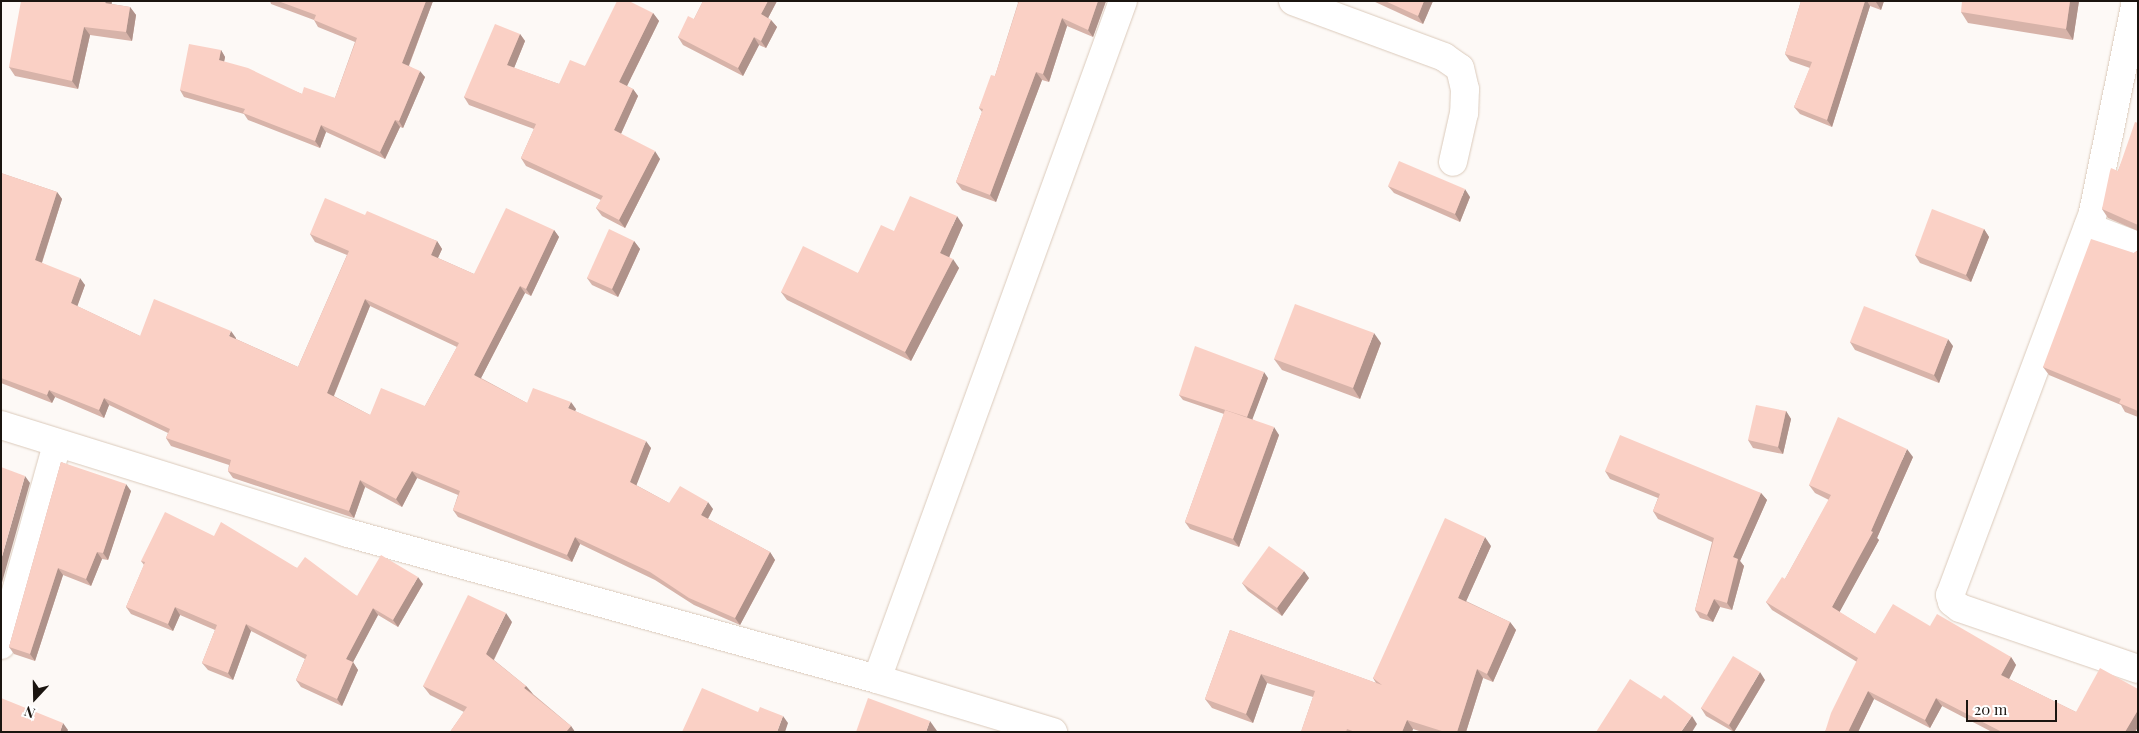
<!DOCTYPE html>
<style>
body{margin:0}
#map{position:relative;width:2139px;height:733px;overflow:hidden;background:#fdf9f6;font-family:"Playfair Display",serif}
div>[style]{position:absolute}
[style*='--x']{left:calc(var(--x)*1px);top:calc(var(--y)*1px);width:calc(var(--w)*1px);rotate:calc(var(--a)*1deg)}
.roads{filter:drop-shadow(0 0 1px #dbcabb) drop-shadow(0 0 1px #dbcabb)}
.minor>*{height:28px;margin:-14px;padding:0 14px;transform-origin:14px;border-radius:14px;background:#fff}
.wall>*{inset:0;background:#d7b3a9}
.shaded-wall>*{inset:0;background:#af928a}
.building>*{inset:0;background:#fad0c5}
span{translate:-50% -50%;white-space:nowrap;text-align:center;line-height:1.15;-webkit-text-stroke:5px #fff;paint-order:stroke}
.frame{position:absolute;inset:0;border:2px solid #1b1510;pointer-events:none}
.north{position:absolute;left:10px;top:673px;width:50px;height:50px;-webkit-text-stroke:4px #fff;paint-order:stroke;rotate:201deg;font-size:14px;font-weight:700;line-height:20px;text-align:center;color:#1b1510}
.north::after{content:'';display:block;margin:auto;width:18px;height:22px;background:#1b1510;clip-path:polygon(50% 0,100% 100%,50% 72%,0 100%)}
.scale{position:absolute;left:1966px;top:700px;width:91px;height:22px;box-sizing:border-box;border:2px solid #1b1510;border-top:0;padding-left:6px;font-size:15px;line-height:18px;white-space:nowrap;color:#1b1510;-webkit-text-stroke:4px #fff;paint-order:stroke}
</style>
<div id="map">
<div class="roads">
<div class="minor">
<div style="--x:1293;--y:1;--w:161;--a:20.3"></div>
<div style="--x:1444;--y:57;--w:19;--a:35"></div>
<div style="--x:1460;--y:68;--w:22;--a:77"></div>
<div style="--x:1465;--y:89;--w:24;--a:92"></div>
<div style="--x:1464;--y:113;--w:50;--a:102.7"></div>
<div style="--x:2136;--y:1;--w:216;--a:101.5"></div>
<div style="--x:2093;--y:213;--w:408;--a:110.5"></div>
<div style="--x:1950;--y:595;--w:7;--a:74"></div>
<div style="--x:1952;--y:602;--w:10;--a:37"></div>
<div style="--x:1960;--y:608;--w:188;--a:18.9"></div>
<div style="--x:2088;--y:227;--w:53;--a:20.8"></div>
<div style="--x:1;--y:425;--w:363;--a:17.3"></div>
<div style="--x:348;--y:533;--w:549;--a:15.43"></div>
<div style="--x:877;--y:679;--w:184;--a:16.8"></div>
<div style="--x:1;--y:645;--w:209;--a:-74.4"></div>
<div style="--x:877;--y:679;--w:721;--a:-70.06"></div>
</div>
</div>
<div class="wall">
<div style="clip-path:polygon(270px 1px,433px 1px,409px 66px,425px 77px,403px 128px,400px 127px,385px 159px,326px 132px,320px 148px,248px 120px,244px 114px,184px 97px,180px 90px,221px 50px,225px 57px,224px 62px,302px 94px,335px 98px,355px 42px,318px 27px,314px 20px,271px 4px)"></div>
<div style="clip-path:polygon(703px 1px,777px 1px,768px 18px,771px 20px,777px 27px,766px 48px,759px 45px,743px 76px,683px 45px,678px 37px,694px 19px)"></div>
<div style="clip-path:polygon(1017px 1px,1106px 1px,1093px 37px,1067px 26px,1049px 82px,1042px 80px,996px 202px,962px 190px,956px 182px,982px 112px,979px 108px,995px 76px,1018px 3px)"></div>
<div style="clip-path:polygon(1373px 1px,1433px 1px,1423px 24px)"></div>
<div style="clip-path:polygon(1801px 1px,1884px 1px,1881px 10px,1870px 6px,1832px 127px,1800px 114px,1794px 107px,1810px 68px,1790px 61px,1785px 54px)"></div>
<div style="clip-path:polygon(2079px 1px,2073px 40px,1968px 23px,1961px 12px)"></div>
<div style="clip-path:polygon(112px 4px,130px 7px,136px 15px,132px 41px,90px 35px,78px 89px,15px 76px,9px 67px)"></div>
<div style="clip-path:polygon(653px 13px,659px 21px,627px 86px,633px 89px,638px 96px,621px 134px,660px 159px,625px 228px,602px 216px,596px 208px,601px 200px,526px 166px,521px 158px,534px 129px,469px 105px,464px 97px,520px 34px,525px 41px,514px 68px,559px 84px,585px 66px)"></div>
<div style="clip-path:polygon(2138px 123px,2138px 231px,2108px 218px,2102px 209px)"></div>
<div style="clip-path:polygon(evenodd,1px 173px,57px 192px,62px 199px,42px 263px,85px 285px,77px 306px,140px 336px,236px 338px,236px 339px,298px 367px,347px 255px,315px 242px,310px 234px,365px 215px,437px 241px,442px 249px,438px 258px,474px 274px,554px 230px,559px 237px,531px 296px,525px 293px,481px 378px,527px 403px,576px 409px,575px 411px,651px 448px,636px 485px,669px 503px,713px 509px,708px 519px,770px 552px,775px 560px,740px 625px,694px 605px,655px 580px,580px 544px,572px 562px,458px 517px,453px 510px,458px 495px,417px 478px,402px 507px,365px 487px,354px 518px,233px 478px,228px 471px,229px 465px,171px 446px,166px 438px,168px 433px,109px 405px,104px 418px,55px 397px,52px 403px,1px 383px,1px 173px,370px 306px,457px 347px,425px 406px,370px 415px,334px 396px,370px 306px)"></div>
<div style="clip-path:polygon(1388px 186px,1470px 197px,1460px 222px,1394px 193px)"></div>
<div style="clip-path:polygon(963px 225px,949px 257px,959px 268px,911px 361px,787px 300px,781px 292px,858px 273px,894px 231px)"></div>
<div style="clip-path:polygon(1984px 229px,1989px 237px,1971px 282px,1920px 263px,1915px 255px)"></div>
<div style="clip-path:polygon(634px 241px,640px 249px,618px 297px,592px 285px,587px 278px)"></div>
<div style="clip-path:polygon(2138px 250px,2138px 417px,2125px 412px,2121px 405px,2049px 375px,2043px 367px,2134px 253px)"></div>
<div style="clip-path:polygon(1850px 342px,1953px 346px,1939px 383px,1855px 350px)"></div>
<div style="clip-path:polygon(1381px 343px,1360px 399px,1282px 370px,1274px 359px)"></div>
<div style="clip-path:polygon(1268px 378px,1252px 419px,1279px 435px,1239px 547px,1190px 529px,1185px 522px,1224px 414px,1183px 400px,1179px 395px)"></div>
<div style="clip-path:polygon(1786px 411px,1791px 419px,1783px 454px,1753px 448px,1748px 440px)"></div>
<div style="clip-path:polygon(1913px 457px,1877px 538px,1879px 540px,1839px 612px,1875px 634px,1930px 626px,2011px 657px,2016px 665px,2009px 679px,2076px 712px,2138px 689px,2138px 727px,2135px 732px,1992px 732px,1942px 706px,1930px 728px,1874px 699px,1858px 732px,1825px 732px,1857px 662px,1772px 610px,1766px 602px,1785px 579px,1829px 500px,1815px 493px,1809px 485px)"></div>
<div style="clip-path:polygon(61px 462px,131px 491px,108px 560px,102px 559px,91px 586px,63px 575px,35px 661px,14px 654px,9px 647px)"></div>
<div style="clip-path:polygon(1605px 471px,1761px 493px,1767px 500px,1740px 561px,1744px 566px,1732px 610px,1720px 607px,1713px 622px,1700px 618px,1695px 610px,1712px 542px,1658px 519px,1653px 511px,1658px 498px,1610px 479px)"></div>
<div style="clip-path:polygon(214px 536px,297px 568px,357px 596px,423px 584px,398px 627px,378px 615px,353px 662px,358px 670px,342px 706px,301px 687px,296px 680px,305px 659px,251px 631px,233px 680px,208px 670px,202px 663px,215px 630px,180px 615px,173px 631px,131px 614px,126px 607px,144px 565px,141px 561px)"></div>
<div style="clip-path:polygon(1491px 546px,1466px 601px,1510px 622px,1516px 630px,1493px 682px,1483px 678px,1466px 732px,1422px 732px,1413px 729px,1412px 732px,1301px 732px,1313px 697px,1267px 683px,1253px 723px,1212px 708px,1205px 699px,1230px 630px,1376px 683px,1373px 678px)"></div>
<div style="clip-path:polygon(1309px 578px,1282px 616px,1248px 591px,1242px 583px)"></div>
<div style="clip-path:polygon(512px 622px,494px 660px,526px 686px,533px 694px,571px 726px,575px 732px,450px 732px,464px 712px,430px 695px,423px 686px)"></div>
<div style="clip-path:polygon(1765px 680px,1734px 732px,1706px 716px,1701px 708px)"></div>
</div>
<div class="shaded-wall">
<div style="clip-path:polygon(106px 1px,112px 1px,111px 12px,105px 3px)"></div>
<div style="clip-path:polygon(426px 1px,433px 1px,407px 70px,402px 63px)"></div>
<div style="clip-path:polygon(768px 1px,777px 1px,766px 22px,761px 14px)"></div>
<div style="clip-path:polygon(1098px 1px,1106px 1px,1093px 37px,1088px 30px)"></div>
<div style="clip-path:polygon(1424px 1px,1433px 1px,1423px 24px,1418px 16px)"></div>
<div style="clip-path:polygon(1865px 1px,1867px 1px,1870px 6px,1832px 127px,1827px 120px)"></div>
<div style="clip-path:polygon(1876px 1px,1884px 1px,1881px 10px,1876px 2px)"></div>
<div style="clip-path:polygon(2070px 1px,2079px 1px,2073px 40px,2066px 29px)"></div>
<div style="clip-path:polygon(130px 7px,136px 15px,132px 41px,126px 32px)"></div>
<div style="clip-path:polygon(653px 13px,659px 21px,625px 90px,619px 82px)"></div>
<div style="clip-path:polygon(1062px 18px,1067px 26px,1049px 82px,1043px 74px)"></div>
<div style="clip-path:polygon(771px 20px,777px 27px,766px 48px,761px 41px)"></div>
<div style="clip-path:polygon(84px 27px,90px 35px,78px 89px,72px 81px)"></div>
<div style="clip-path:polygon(520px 34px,525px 41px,512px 73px,507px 65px)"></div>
<div style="clip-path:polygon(754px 37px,759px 45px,743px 76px,738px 68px)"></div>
<div style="clip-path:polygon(221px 50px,225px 57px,223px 67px,219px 60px)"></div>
<div style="clip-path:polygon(420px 71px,425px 77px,403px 128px,399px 121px)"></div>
<div style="clip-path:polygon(1036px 72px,1042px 80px,996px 202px,990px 195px)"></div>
<div style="clip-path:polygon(633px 89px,638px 96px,619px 138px,614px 130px)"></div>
<div style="clip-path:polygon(395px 120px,400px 127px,385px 159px,380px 152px)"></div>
<div style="clip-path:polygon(321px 125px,326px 132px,320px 148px,315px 141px)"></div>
<div style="clip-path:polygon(655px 151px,660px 159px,625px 228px,619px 220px)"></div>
<div style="clip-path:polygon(1465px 189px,1470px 197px,1460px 222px,1455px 214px)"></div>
<div style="clip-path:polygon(57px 192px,62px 199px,40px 268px,35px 260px)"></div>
<div style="clip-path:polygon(957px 216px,963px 225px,947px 262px,940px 253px)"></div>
<div style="clip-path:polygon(1984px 229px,1989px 237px,1971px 282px,1966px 275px)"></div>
<div style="clip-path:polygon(554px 230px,559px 237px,531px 296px,526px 289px)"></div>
<div style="clip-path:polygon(437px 241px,442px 249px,436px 262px,431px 255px)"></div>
<div style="clip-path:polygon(634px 241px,640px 249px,618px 297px,612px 289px)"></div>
<div style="clip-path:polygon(953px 259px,959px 268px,911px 361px,905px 352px)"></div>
<div style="clip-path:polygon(80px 278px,85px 285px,76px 310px,71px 303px)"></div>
<div style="clip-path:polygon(520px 286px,525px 293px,479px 382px,474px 375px)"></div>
<div style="clip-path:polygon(365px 299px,370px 306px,332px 400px,327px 393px)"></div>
<div style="clip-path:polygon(231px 331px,236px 338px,234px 344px,229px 336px)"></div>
<div style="clip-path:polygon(1374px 333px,1381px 343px,1360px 399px,1353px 388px)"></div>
<div style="clip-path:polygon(1948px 339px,1953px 346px,1939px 383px,1934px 375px)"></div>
<div style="clip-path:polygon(1264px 372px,1268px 378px,1251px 423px,1247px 417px)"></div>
<div style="clip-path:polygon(49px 390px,55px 397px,52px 403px,47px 395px)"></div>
<div style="clip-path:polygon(104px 398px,109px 405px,104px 418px,99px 410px)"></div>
<div style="clip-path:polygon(571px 402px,576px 409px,573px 416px,568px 408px)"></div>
<div style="clip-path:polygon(1786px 411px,1791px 419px,1783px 454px,1778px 447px)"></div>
<div style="clip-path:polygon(1274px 427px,1279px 435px,1239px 547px,1233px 539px)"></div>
<div style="clip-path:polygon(646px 441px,651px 448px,635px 489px,630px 482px)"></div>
<div style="clip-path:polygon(1907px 449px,1913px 457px,1877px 538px,1879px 540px,1838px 615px,1832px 607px,1871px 531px)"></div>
<div style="clip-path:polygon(412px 471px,417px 478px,402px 507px,396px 499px)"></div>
<div style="clip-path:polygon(25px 476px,30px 483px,1px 586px,1px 560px)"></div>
<div style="clip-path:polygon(360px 480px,365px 487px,354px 518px,349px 511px)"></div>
<div style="clip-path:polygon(126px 484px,131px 491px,108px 560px,103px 553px)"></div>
<div style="clip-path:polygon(1761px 493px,1767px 500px,1740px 561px,1744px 566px,1732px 610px,1727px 603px,1733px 557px)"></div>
<div style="clip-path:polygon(708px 502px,713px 509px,706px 522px,701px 515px)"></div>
<div style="clip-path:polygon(575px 537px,580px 544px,572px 562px,567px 555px)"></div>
<div style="clip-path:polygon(1485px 537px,1491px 546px,1464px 606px,1458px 598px)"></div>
<div style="clip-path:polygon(97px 552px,102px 559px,91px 586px,86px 579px)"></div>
<div style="clip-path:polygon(770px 552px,775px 560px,740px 625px,735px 618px)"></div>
<div style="clip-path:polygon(58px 568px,63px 575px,35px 661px,30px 654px)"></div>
<div style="clip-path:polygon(1304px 571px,1309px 578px,1282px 616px,1277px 608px)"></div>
<div style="clip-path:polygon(418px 577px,423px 584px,398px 627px,393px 620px)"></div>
<div style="clip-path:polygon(1714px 599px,1720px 607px,1713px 622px,1707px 615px)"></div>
<div style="clip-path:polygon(175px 607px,180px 615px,173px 631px,168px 624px)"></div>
<div style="clip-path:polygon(373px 608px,378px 615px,351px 666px,346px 659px)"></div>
<div style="clip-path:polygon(506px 613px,512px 622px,492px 663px,486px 654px)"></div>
<div style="clip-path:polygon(1510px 622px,1516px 630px,1493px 682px,1487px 674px)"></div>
<div style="clip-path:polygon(246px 624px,251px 631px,233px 680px,228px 673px)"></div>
<div style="clip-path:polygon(2011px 657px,2016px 665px,2007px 683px,2001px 675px)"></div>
<div style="clip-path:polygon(353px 662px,358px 670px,342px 706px,337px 699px)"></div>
<div style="clip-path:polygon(1477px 669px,1483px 678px,1466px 732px,1457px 732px)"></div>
<div style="clip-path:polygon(1760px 672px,1765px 680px,1734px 732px,1729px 725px)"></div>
<div style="clip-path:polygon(1261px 674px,1267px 683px,1253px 723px,1246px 714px)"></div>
<div style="clip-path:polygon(526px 686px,533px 694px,524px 688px)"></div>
<div style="clip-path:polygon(1868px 691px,1874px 699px,1858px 732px,1848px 732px)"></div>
<div style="clip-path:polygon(1936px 698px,1942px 706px,1930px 728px,1925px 720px)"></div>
<div style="clip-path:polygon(2138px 710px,2138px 727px,2135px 732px,2125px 732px)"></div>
<div style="clip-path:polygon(783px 716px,788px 723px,785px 732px,777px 732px)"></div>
<div style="clip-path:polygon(1692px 716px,1697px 724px,1692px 732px,1681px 732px)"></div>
<div style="clip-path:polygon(1407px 720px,1413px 729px,1412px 732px,1402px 732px)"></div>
<div style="clip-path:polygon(930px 721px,937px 731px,937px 732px,926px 732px)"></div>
<div style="clip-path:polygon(63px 723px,68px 730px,67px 732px,60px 732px)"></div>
<div style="clip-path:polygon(571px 726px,575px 732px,566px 732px)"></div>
</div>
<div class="building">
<div style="clip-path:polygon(21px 1px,106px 1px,105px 3px,130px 7px,126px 32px,84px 27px,72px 81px,9px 67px)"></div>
<div style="clip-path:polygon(278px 1px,426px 1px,402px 63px,420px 71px,399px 121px,395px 120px,380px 152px,321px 125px,315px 141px,243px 113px,245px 109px,180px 90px,189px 44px,221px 50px,219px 60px,248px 68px,302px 94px,304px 87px,335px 98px,357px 38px,314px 20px,316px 15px)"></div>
<div style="clip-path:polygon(617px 1px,629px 1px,653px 13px,619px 82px,633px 89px,614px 130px,655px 151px,619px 220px,596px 208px,603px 196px,521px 158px,536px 124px,464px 97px,495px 24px,520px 34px,507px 65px,559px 84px,570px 60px,585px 66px)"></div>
<div style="clip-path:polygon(703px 1px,768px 1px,761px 14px,771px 20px,761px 41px,754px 37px,738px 68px,678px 37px,688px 16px,694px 19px)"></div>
<div style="clip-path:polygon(1019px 1px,1098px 1px,1088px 30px,1062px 18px,1043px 74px,1036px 72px,990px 195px,956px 182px,983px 109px,979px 108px,991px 75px,995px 76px)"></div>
<div style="clip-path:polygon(1385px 1px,1424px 1px,1418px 16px)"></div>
<div style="clip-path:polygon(1801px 1px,1865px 1px,1827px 120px,1794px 107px,1812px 62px,1785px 54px)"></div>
<div style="clip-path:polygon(1962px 1px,2070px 1px,2066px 29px,1961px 12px)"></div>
<div style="clip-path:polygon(2135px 122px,2138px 123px,2138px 225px,2102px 209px,2110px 171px,2111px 168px,2118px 171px)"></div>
<div style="clip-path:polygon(1399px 161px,1465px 189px,1455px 214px,1388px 186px)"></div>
<div style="clip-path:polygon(evenodd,1px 173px,57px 192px,35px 260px,80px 278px,71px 303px,140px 336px,154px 299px,231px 331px,229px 336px,298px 367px,349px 251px,310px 234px,325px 198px,365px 215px,367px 211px,437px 241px,431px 255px,474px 274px,506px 208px,554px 230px,526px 289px,520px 286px,474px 375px,527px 403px,533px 388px,571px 402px,568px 408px,646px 441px,630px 482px,669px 503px,680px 486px,708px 502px,701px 515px,770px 552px,735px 618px,689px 598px,650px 572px,575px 537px,567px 555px,453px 510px,460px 491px,412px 471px,396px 499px,360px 480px,349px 511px,228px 471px,231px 460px,166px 438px,170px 429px,104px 398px,99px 410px,49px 390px,47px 395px,1px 378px,1px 173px,365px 299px,459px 343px,425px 406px,381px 388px,370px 415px,327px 393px,365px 299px)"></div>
<div style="clip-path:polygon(910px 196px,957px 216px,940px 253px,953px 259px,905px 352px,781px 292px,803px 246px,858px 273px,881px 225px,894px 231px)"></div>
<div style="clip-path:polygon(1932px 209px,1984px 229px,1966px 275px,1915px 255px)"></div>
<div style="clip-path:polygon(609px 229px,634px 241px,612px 289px,587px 278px)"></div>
<div style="clip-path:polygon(2091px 239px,2134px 253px,2138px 250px,2138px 411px,2119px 403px,2121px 399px,2043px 367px)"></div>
<div style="clip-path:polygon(1295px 304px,1374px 333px,1353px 388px,1274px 359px)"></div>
<div style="clip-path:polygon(1864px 306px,1948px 339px,1934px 375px,1850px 342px)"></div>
<div style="clip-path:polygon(1195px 346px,1264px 372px,1247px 417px,1179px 395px)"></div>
<div style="clip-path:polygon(1756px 405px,1786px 411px,1778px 447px,1748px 440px)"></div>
<div style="clip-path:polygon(1225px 410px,1274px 427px,1233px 539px,1185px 522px)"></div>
<div style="clip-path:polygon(1838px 417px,1907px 449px,1871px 531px,1873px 532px,1832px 607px,1875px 634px,1893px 604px,1930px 626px,1937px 614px,2011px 657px,2001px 675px,2076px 712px,2100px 668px,2138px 689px,2138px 710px,2125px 732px,2002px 732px,1936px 698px,1925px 720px,1868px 691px,1848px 732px,1825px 732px,1831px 713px,1858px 658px,1766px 602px,1782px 577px,1785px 579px,1831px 495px,1809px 485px)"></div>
<div style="clip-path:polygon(1620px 435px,1761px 493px,1733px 557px,1738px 559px,1727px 603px,1714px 599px,1707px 615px,1695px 610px,1714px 538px,1653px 511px,1660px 494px,1605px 471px)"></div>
<div style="clip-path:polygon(61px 462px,126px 484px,103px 553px,97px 552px,86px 579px,58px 568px,30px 654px,9px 647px)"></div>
<div style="clip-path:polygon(1px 467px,25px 476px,1px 560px)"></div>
<div style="clip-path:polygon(165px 512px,214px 536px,221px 522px,297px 568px,305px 557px,357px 596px,381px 555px,418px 577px,393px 620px,371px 607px,373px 608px,346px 659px,353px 662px,337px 699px,296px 680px,307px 655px,246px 624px,228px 673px,202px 663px,217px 625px,175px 607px,168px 624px,126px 607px,145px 562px,141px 561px)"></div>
<div style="clip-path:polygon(1445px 518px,1485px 537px,1458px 598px,1510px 622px,1487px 674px,1477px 669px,1457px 732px,1445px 732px,1407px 720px,1402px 732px,1355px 732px,1347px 729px,1346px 732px,1301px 732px,1315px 691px,1261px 674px,1246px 714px,1205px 699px,1230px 630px,1382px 685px,1373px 678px)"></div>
<div style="clip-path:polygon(1269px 546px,1304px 571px,1277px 608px,1242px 583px)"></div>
<div style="clip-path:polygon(468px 595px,506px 613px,486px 654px,526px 686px,524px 688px,571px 726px,566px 732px,450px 732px,467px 707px,423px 686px)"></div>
<div style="clip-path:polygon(1733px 656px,1760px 672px,1729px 725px,1701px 708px)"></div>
<div style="clip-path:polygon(1630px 679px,1661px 699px,1664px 695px,1692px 716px,1681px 732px,1596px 732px)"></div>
<div style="clip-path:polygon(702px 688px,758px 712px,760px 707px,783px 716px,777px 732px,682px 732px)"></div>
<div style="clip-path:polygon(1px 698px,63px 723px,60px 732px,1px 732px)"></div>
<div style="clip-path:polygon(868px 698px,930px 721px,926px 732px,856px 732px)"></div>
</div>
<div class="frame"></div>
<div class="north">N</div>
<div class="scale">20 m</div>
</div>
